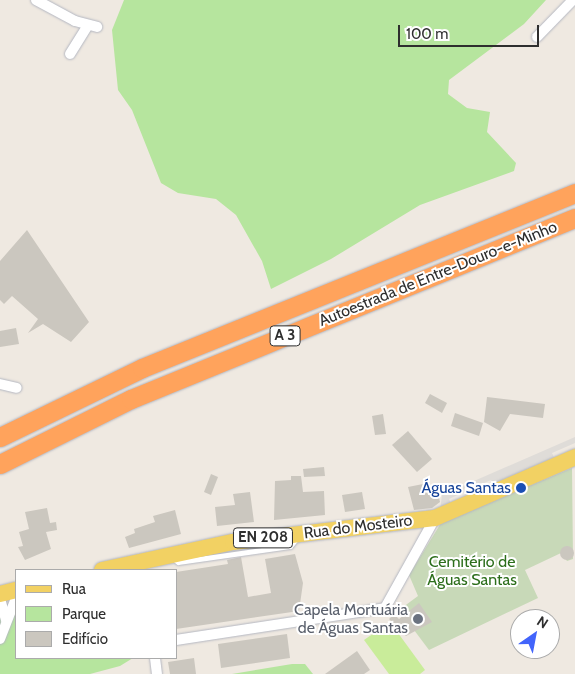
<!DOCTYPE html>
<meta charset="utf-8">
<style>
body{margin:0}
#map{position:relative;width:575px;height:674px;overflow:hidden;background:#efe9e1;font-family:Cabin,sans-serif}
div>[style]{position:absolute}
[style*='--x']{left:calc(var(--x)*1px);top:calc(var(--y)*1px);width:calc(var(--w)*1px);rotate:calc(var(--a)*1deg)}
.green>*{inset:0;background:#b6e59e}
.cemetery>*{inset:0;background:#c8d9b8}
.pitch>*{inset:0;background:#c9ec9a}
.plaza>*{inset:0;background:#dfdcd8}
.building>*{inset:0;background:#cbc7bf}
.round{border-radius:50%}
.roads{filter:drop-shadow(0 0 1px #b4b7c1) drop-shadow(0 0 1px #b4b7c1)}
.service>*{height:5px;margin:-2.5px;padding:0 2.5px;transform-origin:2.5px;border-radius:2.5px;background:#fff}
.minor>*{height:10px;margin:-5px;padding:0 5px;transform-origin:5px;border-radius:5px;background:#fff}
.primary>*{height:16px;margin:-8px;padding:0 8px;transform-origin:8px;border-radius:8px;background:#f2d163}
.motorway>*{height:19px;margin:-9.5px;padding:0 9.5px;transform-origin:9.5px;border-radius:9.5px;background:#ffa35c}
.dots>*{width:14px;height:14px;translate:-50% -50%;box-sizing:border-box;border:2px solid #fff;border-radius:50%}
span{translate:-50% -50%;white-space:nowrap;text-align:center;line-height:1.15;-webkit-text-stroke:4px #fff;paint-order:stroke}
.shield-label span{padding:1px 4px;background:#fff;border:1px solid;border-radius:4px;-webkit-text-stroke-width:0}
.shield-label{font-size:15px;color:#2e2e2e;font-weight:700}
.street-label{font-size:16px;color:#2e2e2e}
.transit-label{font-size:16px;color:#164399}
.right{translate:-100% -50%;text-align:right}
.park-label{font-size:16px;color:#2c6e1b}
.worship-label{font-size:16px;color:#5b616d}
.legend{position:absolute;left:15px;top:569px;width:162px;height:90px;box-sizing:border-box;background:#fff;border:1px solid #ababab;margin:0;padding:6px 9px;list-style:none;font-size:15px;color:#2e2e2e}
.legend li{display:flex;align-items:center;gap:10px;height:25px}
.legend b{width:25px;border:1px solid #ababab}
.north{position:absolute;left:510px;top:609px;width:50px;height:50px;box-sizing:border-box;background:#fff;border:1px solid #ababab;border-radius:50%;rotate:33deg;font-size:14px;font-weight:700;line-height:20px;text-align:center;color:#2e2e2e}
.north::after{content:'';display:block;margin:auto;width:18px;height:22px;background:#4264fb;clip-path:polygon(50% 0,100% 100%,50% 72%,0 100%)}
.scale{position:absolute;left:398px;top:25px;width:141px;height:22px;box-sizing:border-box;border:2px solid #2e2e2e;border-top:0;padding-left:6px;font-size:15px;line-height:18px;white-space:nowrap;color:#2e2e2e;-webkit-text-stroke:4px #fff;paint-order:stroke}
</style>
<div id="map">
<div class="green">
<div style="clip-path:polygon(124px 0,546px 0,524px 24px,449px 80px,448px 94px,467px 108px,490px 112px,487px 132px,516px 163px,514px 171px,420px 205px,331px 259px,271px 289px,262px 261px,236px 215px,216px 199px,178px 193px,161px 183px,132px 110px,118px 90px,112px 30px)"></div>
<div style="clip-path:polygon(16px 602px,16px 658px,133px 658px,120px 666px,90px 674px,0 674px,0 606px)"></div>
<div style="clip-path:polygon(305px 664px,313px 674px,232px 674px,292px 664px)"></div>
</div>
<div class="cemetery">
<div style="clip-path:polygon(572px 468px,573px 559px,567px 561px,561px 553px,525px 570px,538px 598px,429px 650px,399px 610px,418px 596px,409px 575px,441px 523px)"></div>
</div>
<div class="pitch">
<div style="clip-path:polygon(390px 622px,425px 670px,420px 674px,389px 674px,364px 640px)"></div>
</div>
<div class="plaza">
<div style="clip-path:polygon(575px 437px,575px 443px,552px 453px,555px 460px,495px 487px,491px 480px,449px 499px,452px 507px,440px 511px,442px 495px)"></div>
</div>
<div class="building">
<div style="clip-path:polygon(27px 230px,89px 322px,71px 342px,43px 324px,28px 333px,38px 319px,12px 296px,4px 304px,0 300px,0 261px)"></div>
<div style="clip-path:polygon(16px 328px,19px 344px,0 347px,0 331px)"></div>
<div style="clip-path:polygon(430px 394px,447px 403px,442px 413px,425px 403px)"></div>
<div style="clip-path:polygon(487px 397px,545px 404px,543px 418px,510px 414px,500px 431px,484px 422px)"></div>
<div style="clip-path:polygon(455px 413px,483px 423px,479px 436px,451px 426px)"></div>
<div style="clip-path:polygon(383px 414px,386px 434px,375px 435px,372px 416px)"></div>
<div style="clip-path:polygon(408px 431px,432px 459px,417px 472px,392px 445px)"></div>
<div style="clip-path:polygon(324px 467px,325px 476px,304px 477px,303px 469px)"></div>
<div style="clip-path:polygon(211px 474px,218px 477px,211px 495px,204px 492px)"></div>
<div style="clip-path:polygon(291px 476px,301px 476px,303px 492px,324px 491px,325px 515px,274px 520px,275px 481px,291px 480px)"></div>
<div style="clip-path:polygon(423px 484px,426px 493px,437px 490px,440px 502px,432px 508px,414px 510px,408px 487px)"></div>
<div style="clip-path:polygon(250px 492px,254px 522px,217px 526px,215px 507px,235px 505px,233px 494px)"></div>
<div style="clip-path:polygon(362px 492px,365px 509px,345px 512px,342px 495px)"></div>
<div style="clip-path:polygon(47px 508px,50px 523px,56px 522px,57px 530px,46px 532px,51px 549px,25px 560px,18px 547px,23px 546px,19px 532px,29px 529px,25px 512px)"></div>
<div style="clip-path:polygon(175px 510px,181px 534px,129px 548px,125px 537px,135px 533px,134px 529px,155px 522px,153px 516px)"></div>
<div class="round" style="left:560px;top:546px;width:14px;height:14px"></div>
<div style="clip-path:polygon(295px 554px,303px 583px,299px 611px,176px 629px,176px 572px,228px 564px,227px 560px,241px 557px,248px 597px,271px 593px,265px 559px)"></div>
<div style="clip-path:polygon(419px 603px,432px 622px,406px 636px,389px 619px,394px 614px,399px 619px)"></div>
<div style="clip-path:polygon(287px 634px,290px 658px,221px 668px,218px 644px)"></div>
<div style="clip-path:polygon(357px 651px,370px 670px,364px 674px,325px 674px)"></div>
<div style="clip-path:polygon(194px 658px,196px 674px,170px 674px,168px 662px)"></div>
</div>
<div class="roads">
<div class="service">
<div style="--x:174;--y:559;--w:5;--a:37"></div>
<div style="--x:178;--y:562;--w:113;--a:-8.1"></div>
<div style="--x:290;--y:546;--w:11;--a:-49"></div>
</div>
<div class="minor">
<div style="--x:36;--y:0;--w:44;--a:28.3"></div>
<div style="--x:75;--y:21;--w:23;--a:15"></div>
<div style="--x:537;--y:37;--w:52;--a:-45.8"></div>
<div style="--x:70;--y:54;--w:34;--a:-58"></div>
<div style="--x:0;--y:384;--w:17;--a:13"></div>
<div style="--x:0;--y:599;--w:22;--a:74"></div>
<div style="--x:0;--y:639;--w:44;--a:-68.7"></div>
<div style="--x:176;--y:640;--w:211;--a:-8.7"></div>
<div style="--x:385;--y:608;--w:103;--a:-60.9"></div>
<div style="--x:155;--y:658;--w:16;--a:83"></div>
</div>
<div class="primary">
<div style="--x:102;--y:570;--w:134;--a:-12.1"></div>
<div style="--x:233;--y:542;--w:203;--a:-6.8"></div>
<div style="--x:435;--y:518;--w:153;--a:-23.5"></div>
<div style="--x:0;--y:594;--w:16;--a:-14"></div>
</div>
<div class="motorway">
<div style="--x:0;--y:437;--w:158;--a:-25.9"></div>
<div style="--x:142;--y:368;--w:467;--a:-22"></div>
<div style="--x:0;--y:464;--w:146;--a:-26.4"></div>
<div style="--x:131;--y:399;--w:479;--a:-22.2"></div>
</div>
</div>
<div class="dots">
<div style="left:521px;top:488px;background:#1a4fb4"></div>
<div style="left:418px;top:619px;background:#6b7280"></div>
</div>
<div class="shield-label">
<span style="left:285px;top:336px">A 3</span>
<span style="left:263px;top:538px">EN 208</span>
</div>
<div class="street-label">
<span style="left:438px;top:274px;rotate:-22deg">Autoestrada de Entre-Douro-e-Minho</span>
<span style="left:358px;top:527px;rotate:-7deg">Rua do Mosteiro</span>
</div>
<div class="transit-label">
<span class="right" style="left:511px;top:488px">Águas Santas</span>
</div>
<div class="park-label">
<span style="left:472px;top:571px">Cemitério de<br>Águas Santas</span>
</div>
<div class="worship-label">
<span class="right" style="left:408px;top:619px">Capela Mortuária<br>de Águas Santas</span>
</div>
<ul class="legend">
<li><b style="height:6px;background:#f2d163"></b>Rua</li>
<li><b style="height:14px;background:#b6e59e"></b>Parque</li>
<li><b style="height:14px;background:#cbc7bf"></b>Edifício</li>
</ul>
<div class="north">N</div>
<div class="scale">100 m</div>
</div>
